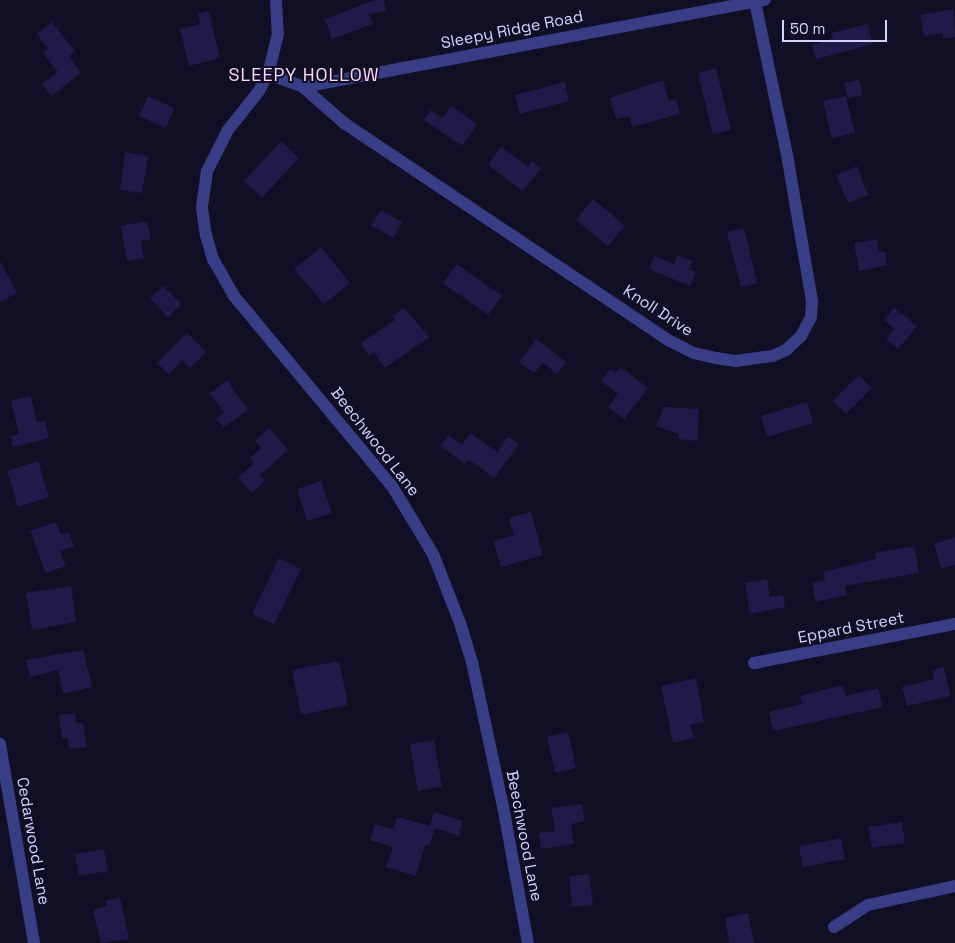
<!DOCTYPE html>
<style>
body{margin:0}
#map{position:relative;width:955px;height:943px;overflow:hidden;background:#100f26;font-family:"Space Grotesk",sans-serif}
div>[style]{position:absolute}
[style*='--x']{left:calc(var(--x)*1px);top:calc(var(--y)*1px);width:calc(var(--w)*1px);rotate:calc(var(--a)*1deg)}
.building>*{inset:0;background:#1f1a47}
.street>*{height:12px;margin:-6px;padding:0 6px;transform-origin:6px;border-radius:6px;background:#393d86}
span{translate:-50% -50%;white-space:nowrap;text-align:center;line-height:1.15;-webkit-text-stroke:4px #100f26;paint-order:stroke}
.street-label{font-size:16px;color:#d5d4ff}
.neighbourhood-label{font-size:18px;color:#ffd6f4;letter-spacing:1px}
.scale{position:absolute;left:782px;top:20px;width:105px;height:22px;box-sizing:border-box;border:2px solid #d5d4ff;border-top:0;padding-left:6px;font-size:15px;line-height:18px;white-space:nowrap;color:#d5d4ff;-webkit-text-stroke:4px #100f26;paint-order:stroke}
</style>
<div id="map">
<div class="building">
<div style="clip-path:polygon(375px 0,384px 0,386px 11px,369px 14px,373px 24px,332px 39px,325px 19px)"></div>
<div style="clip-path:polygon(954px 9px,955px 37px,943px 39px,942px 33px,924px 36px,920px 15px)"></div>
<div style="clip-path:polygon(209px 11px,220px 58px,189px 66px,180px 29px,200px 24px,198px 14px)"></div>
<div style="clip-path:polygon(52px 22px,75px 51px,69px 56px,81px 73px,51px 96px,42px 84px,58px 72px,43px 53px,48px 49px,37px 34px)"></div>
<div style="clip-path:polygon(868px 24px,873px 44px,816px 59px,812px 45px,833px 39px,831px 33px)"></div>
<div style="clip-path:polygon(716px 68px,731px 130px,713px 134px,698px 73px)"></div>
<div style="clip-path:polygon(663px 80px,669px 101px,676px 99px,680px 114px,632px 127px,629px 116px,616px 119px,610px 98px)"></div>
<div style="clip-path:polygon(859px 80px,863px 95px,848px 98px,844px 83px)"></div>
<div style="clip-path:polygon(565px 82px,569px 101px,520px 114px,515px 95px)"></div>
<div style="clip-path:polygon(148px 96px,174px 108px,166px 128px,139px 116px)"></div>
<div style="clip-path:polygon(846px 96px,855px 133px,832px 138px,823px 101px)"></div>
<div style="clip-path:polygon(451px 106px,477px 124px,462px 146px,424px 120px,431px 110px,443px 118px)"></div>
<div style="clip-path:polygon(281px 141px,299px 158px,262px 198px,244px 181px)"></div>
<div style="clip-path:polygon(501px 147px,528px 167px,532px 161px,541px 168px,523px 191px,488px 165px)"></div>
<div style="clip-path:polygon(125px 152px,148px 156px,142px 193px,120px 190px)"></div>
<div style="clip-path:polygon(857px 166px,868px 195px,848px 203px,836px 175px)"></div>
<div style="clip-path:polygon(593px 199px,625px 226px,608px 246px,576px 220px)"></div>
<div style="clip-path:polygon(381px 210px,402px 222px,393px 238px,371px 225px)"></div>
<div style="clip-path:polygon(147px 221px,151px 239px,141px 241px,144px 258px,127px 261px,121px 226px)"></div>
<div style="clip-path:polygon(744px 228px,757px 283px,741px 287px,727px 232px)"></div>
<div style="clip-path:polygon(877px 239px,879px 252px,885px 251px,887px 265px,859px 271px,854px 243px)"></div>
<div style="clip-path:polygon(321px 247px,350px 283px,324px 304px,294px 269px)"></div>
<div style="clip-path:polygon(677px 255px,692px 261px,689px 269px,696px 272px,690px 286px,649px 269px,654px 256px,674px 264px)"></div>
<div style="clip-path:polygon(0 261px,17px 293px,0 302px)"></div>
<div style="clip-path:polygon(457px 264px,502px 296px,488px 315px,443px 283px)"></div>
<div style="clip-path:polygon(163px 286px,181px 304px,168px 317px,150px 298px)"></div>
<div style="clip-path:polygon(404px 308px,429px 337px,385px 368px,374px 352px,369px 356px,361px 343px,395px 320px,392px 316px)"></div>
<div style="clip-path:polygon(894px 308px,917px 326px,898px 349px,886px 339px,894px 329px,884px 320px)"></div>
<div style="clip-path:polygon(187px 333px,206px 352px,190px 368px,182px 360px,169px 374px,157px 363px)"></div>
<div style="clip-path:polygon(536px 339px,566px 362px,557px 374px,543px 363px,534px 373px,519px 362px)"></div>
<div style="clip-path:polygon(621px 367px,648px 388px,624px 419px,608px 407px,618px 394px,601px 381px,610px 369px,615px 373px)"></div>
<div style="clip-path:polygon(859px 375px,872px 388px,846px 414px,833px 401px)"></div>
<div style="clip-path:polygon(227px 380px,248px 410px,223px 428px,216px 418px,224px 413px,210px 393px)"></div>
<div style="clip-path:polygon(31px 396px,37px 422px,45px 421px,49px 438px,13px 447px,11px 436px,19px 434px,11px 401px)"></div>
<div style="clip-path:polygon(807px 402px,813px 423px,767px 437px,761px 416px)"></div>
<div style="clip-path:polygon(664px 407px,699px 409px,697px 441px,678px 439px,679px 434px,656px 426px)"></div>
<div style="clip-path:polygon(269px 428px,288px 450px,260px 475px,265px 481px,252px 493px,238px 478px,254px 463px,250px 458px,261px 448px,255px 441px)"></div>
<div style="clip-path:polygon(470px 433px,497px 452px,508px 437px,519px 444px,494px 478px,468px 459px,465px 464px,440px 446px,448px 435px,462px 445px)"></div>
<div style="clip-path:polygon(38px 461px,49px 497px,18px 507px,7px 471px)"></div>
<div style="clip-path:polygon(321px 481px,332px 513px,307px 521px,297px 489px)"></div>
<div style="clip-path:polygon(531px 512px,543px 555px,501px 567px,493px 541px,514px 535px,509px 518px)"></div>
<div style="clip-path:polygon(56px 522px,61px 535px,68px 532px,74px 546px,60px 551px,66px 566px,46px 573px,30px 531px)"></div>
<div style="clip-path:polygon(955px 537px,955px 565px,941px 569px,934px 544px)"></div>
<div style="clip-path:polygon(914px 546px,919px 573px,845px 586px,847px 595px,816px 602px,812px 583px,825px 580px,823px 572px,876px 559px,875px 553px)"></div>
<div style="clip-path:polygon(279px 558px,301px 569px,274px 624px,252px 614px)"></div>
<div style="clip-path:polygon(767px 579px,770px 597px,783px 595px,785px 607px,750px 614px,745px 583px)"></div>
<div style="clip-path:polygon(71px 586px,76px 622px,32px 630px,26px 593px)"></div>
<div style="clip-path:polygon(83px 650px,92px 687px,63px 694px,58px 670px,30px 677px,26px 660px)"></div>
<div style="clip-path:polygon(339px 661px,348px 705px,301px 715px,292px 670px)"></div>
<div style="clip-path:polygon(944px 667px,950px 696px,907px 706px,902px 687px,934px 679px,932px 670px)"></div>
<div style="clip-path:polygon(696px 678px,704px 722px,690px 725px,694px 738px,673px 743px,661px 686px)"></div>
<div style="clip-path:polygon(843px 685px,846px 696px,878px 688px,883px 707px,773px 731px,769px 712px,802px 704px,800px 696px)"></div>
<div style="clip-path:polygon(75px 713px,76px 723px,83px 723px,87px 747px,69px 749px,68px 738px,62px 738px,59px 715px)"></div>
<div style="clip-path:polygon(568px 732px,576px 768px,555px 773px,547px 737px)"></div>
<div style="clip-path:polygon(434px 740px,442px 786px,418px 791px,410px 744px)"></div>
<div style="clip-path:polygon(582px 804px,585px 821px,571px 824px,574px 844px,541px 849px,539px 833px,555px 831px,551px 808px)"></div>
<div style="clip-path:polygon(434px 812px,463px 821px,459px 836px,435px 828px,429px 846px,425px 845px,416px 876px,386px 867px,393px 847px,370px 840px,375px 824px,393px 829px,397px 817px,430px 826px)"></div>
<div style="clip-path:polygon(902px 822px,905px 843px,872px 848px,868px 827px)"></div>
<div style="clip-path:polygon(841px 838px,845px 859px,803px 867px,799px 846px)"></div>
<div style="clip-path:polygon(104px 849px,108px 871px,79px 876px,75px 854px)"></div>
<div style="clip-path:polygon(589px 874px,593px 905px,572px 907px,569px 876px)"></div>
<div style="clip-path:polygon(120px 897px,129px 939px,101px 943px,93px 910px,107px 906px,106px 901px)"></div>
<div style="clip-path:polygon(748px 913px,754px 943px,729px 943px,725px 918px)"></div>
</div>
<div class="street">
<div style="--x:276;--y:0;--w:34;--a:87"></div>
<div style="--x:278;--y:34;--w:41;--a:104"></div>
<div style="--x:268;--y:74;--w:19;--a:118"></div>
<div style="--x:259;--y:91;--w:50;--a:128.5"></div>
<div style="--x:228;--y:130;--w:46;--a:117.1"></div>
<div style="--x:207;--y:171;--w:37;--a:98"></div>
<div style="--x:202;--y:208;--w:27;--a:82"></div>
<div style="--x:206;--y:235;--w:25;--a:74"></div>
<div style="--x:213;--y:259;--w:43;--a:60.4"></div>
<div style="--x:234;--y:296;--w:247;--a:50.3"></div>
<div style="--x:392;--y:486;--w:79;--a:58.9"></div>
<div style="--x:433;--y:554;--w:74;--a:68.6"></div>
<div style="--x:460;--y:623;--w:41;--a:72.9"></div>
<div style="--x:472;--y:662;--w:147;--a:77.9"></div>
<div style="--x:503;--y:806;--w:139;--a:79.7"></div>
<div style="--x:268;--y:74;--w:37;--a:20"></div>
<div style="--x:303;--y:87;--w:470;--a:-10.7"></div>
<div style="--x:303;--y:87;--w:55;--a:41.3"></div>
<div style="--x:344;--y:123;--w:392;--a:33.8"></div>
<div style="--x:670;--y:341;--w:27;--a:27"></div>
<div style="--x:694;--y:353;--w:23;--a:13"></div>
<div style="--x:716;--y:358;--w:20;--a:9"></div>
<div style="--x:736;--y:361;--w:37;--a:-8"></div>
<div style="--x:773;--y:356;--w:14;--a:-25"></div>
<div style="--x:786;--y:350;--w:21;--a:-43"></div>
<div style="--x:801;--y:336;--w:21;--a:-62"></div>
<div style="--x:811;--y:317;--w:16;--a:-86"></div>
<div style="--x:812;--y:301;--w:148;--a:-99.7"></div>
<div style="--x:787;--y:155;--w:156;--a:-101.8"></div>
<div style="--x:754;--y:663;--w:205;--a:-11"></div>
<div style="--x:0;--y:744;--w:202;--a:80.3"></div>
<div style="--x:834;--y:927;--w:40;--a:-32.9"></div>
<div style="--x:868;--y:905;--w:89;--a:-12.3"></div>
</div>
<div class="street-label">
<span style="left:512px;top:30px;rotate:-11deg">Sleepy Ridge Road</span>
<span style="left:658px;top:311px;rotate:33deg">Knoll Drive</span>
<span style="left:375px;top:442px;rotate:52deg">Beechwood Lane</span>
<span style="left:851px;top:628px;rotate:-11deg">Eppard Street</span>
<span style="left:524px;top:836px;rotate:79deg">Beechwood Lane</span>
<span style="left:33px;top:841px;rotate:80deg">Cedarwood Lane</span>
</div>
<div class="neighbourhood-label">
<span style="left:304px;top:75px">SLEEPY HOLLOW</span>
</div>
<div class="scale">50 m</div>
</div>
